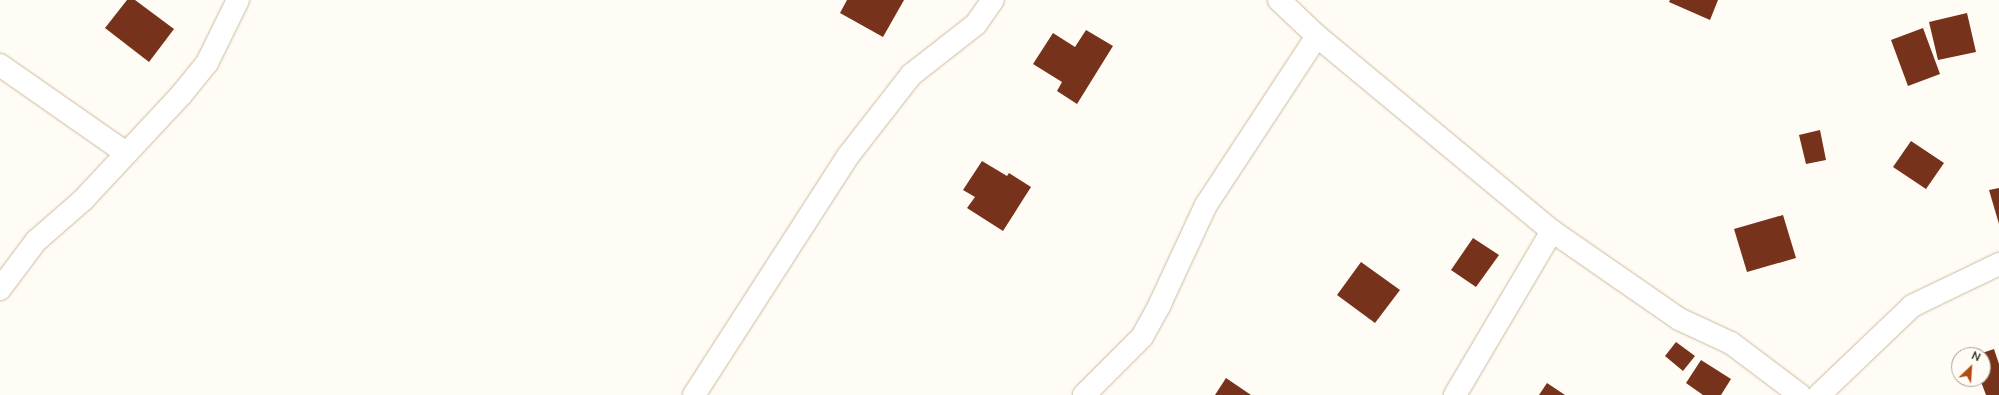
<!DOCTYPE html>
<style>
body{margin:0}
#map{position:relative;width:1999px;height:395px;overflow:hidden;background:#fffbf5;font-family:"Nunito Sans",sans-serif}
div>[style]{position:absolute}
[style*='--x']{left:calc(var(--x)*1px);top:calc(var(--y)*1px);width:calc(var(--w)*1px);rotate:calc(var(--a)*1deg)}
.building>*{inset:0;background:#76321b}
.roads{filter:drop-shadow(0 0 1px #ccba9c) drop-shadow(0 0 1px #ccba9c)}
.minor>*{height:22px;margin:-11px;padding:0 11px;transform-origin:11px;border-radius:11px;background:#fff}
span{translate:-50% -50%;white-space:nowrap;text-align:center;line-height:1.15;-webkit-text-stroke:4px #fffbf5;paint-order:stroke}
.north{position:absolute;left:1951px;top:347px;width:40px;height:40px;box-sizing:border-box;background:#fffbf5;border:1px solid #a6a199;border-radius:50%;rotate:25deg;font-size:11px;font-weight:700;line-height:16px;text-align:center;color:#20190e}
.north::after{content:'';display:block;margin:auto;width:14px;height:18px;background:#ae4b13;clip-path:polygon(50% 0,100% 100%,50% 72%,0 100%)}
</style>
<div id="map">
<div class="building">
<div style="clip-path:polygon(127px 0,135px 0,174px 29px,149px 62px,105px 28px)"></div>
<div style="clip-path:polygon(847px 0,904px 0,883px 37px,840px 13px)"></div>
<div style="clip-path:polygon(1670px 0,1718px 0,1710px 20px,1669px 2px)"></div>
<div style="clip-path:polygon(1967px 13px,1976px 52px,1938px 60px,1929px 22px)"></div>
<div style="clip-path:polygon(1923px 28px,1940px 74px,1908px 86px,1891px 40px)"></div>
<div style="clip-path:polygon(1086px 30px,1113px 46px,1077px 104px,1057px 91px,1062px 82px,1033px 64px,1053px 33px,1075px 47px)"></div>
<div style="clip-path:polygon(1820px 130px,1826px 160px,1806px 164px,1799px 135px)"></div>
<div style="clip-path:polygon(1911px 141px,1944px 163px,1926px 189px,1893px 167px)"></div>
<div style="clip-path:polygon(982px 161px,1007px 176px,1009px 173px,1031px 187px,1003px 231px,967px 208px,975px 197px,963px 190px)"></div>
<div style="clip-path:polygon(1999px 188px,1999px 224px,1989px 190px)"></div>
<div style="clip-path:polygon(1783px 215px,1796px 258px,1747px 272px,1734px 229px)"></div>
<div style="clip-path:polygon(1473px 238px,1499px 255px,1476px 287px,1451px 270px)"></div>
<div style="clip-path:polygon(1361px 262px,1400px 290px,1375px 323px,1337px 295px)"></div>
<div style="clip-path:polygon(1676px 342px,1695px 356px,1683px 371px,1665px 356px)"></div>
<div style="clip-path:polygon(1994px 349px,1999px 364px,1999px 395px,1986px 395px,1980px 379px,1983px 379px,1983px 355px,1976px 355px)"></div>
<div style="clip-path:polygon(1701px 360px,1731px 379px,1721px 395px,1703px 395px,1686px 383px)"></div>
<div style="clip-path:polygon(1226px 378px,1251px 395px,1215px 395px)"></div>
<div style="clip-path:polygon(1547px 383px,1565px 395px,1539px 395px)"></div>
</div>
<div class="roads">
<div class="minor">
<div style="--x:1279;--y:0;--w:52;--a:43.5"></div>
<div style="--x:1317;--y:36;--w:305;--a:39.7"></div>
<div style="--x:1552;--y:231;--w:191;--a:120.6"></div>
<div style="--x:0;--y:65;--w:154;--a:34.9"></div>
<div style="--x:1552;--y:231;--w:155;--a:34.7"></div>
<div style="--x:1679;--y:319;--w:57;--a:24.8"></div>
<div style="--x:1731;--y:343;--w:86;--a:37"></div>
<div style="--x:0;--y:289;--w:60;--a:-53.1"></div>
<div style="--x:36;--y:241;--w:62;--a:-41.1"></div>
<div style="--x:83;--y:200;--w:144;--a:-47"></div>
<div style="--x:181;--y:95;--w:41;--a:-50.9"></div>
<div style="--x:207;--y:63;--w:70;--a:-63.8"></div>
<div style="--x:694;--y:395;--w:284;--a:-57.2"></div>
<div style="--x:848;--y:156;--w:103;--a:-52.1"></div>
<div style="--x:911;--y:75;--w:83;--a:-38.1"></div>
<div style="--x:976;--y:24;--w:29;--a:-55"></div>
<div style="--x:1084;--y:395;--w:82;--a:-45"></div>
<div style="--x:1142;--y:337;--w:38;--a:-61"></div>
<div style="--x:1160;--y:304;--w:109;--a:-65.1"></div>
<div style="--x:1206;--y:205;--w:202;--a:-56.7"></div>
<div style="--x:1819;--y:395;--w:129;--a:-43.7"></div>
<div style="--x:1912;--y:306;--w:97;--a:-25.8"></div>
</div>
</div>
<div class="north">N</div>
</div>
